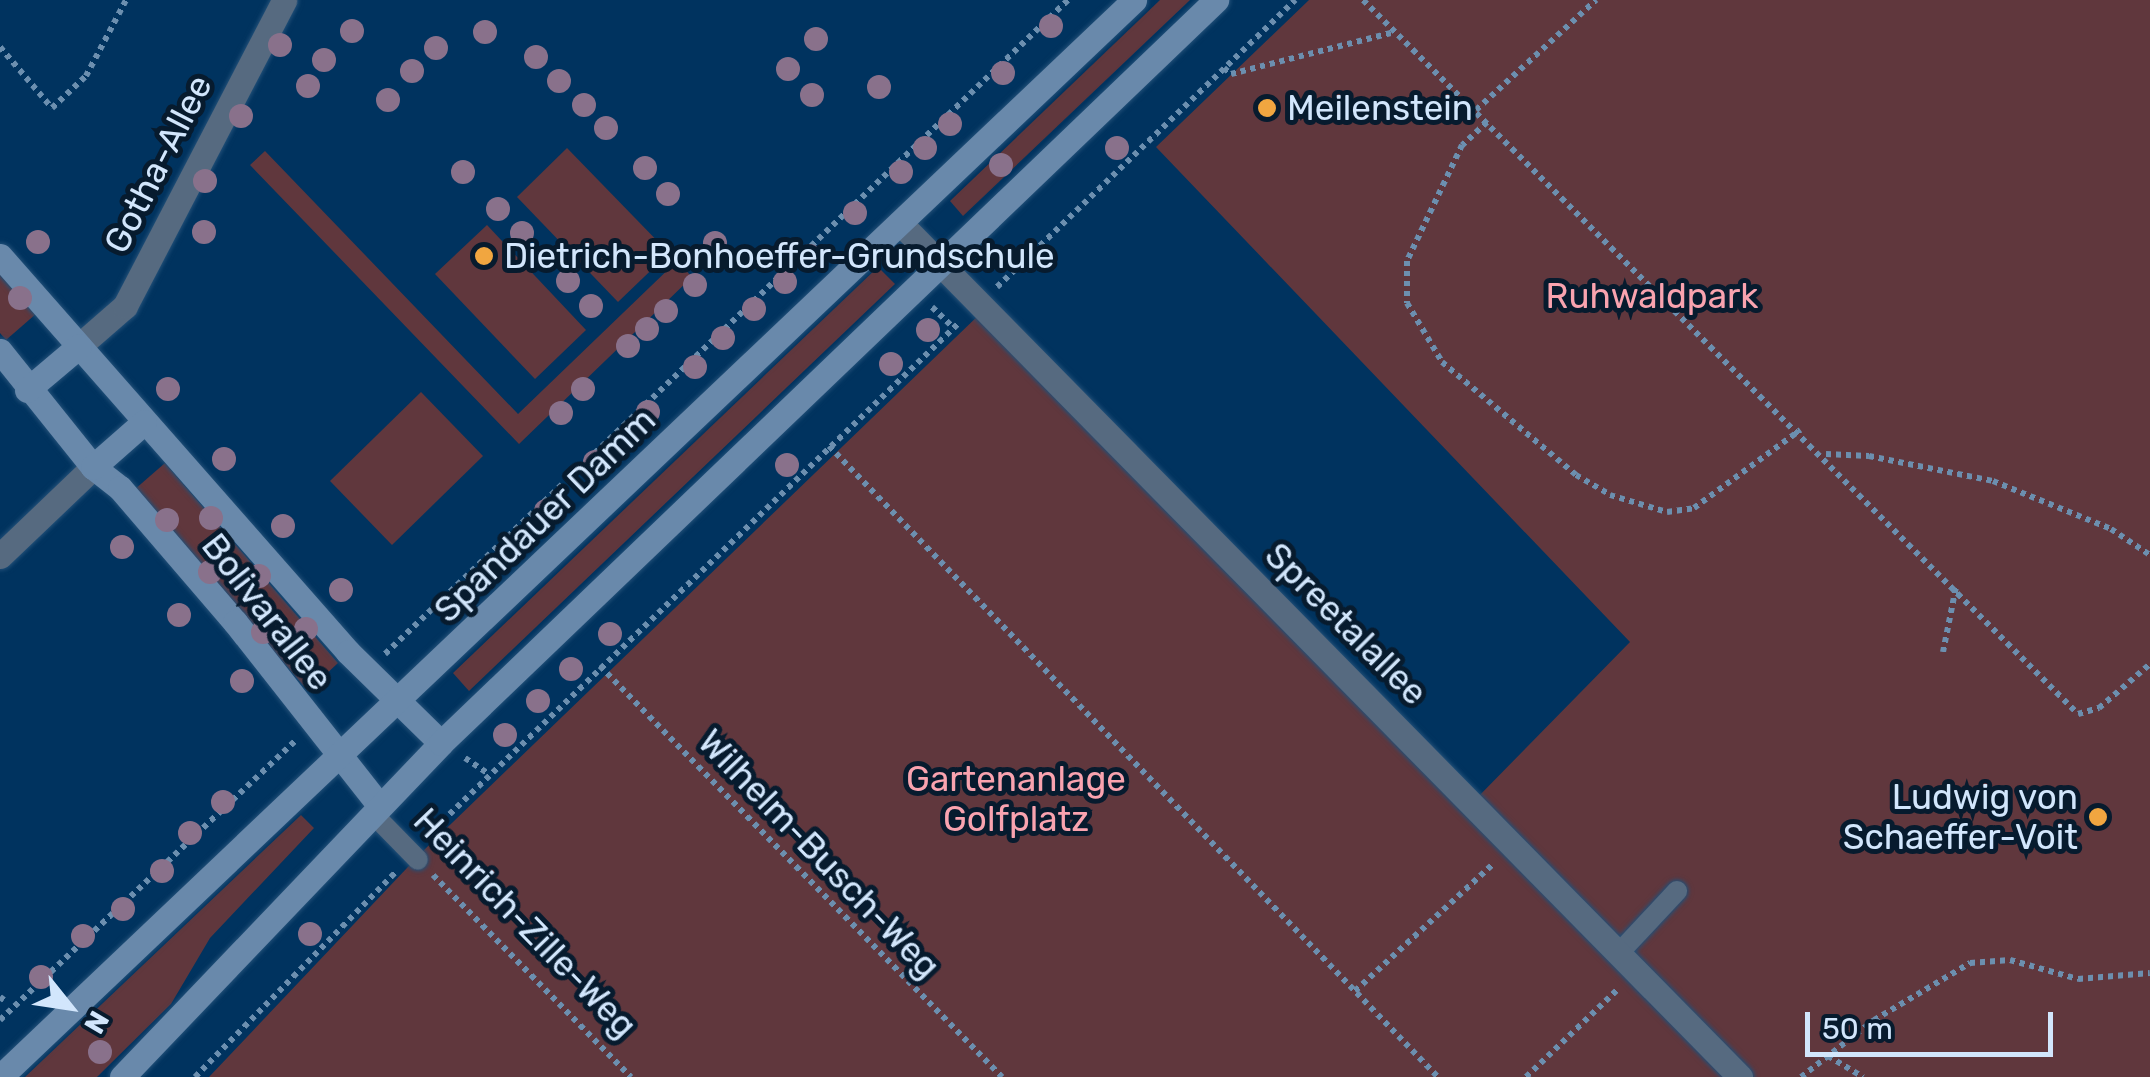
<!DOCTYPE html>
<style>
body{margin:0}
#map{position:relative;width:2150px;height:1077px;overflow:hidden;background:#00335f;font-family:Rubik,sans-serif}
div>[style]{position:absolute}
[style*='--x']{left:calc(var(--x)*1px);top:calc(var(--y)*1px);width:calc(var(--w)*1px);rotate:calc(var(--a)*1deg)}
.green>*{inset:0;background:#60373d}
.path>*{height:6px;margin-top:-3px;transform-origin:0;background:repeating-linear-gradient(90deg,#6c8faf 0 5px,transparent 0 10px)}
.roads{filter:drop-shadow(0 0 2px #225078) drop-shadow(0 0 2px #225078)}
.lane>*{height:20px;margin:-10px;padding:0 10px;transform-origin:10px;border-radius:10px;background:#566a80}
.street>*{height:25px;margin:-12.5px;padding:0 12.5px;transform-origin:12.5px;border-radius:12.5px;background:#566a80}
.secondary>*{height:25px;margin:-12.5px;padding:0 12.5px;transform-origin:12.5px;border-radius:12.5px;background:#6989ab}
.trees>*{width:24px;height:24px;margin:-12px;border-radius:50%;background:#89718b}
.dots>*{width:28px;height:28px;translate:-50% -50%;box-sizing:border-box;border:5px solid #071b2e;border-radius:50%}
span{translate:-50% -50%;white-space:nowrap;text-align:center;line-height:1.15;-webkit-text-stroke:10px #071b2e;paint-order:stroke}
.poi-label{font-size:35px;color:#d2e6fc}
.left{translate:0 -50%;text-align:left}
.right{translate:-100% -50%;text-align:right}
.street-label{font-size:35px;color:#d2e6fc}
.park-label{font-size:35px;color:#f9a3af}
.north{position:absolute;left:20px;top:957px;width:100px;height:100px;-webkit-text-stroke:8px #071b2e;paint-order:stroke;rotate:120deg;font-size:28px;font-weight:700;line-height:40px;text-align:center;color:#d2e6fc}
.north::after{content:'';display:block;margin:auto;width:35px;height:45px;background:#d2e6fc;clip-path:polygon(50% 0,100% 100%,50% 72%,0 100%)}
.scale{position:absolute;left:1805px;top:1012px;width:248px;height:45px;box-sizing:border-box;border:5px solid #d2e6fc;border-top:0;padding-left:12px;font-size:30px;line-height:35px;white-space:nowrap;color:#d2e6fc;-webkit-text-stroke:8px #071b2e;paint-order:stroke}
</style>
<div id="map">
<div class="green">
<div style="clip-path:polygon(1160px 0,1190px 0,963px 216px,950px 201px)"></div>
<div style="clip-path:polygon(1309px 0,2150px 0,2150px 1077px,209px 1077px,424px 850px,983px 311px,1474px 801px,1630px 642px,1156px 147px)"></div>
<div style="clip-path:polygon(567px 148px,669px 253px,618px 302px,517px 197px)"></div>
<div style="clip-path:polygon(265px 151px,518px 414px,677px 261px,692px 277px,519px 444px,250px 165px)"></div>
<div style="clip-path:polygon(487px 225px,586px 330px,535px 379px,435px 274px)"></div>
<div style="clip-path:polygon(878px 267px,895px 284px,469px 691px,453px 673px)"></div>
<div style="clip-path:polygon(0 270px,37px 313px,6px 340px,0 333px)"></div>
<div style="clip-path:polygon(421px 392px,483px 456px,392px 545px,330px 481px)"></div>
<div style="clip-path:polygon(165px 463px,338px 663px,308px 691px,134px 490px)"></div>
<div style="clip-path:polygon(301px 815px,314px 828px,210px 938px,171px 1004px,97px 1077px,25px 1077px)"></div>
</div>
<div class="path">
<div style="--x:1363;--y:0;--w:1010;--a:44.96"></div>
<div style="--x:2078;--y:714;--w:22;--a:-16"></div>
<div style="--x:2099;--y:708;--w:67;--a:-40.8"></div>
<div style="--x:0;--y:47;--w:80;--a:49.6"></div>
<div style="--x:52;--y:108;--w:47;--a:-43.3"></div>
<div style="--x:86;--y:76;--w:86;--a:-62.2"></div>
<div style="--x:1224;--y:68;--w:9;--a:41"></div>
<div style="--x:1231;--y:74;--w:169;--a:-14.4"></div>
<div style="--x:1476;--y:110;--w:163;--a:-42.5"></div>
<div style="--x:1487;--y:122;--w:34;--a:137"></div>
<div style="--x:1462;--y:145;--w:128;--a:115.4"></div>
<div style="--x:1407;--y:261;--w:42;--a:90"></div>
<div style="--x:1407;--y:303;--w:69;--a:59.3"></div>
<div style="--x:1442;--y:362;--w:175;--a:40.1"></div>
<div style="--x:1576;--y:475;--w:39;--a:30"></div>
<div style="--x:1610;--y:495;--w:59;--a:16.6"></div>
<div style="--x:1667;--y:512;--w:27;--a:-8"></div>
<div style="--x:1694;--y:508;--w:132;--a:-36.3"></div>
<div style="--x:997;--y:287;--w:414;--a:-43.9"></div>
<div style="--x:932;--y:307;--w:30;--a:44"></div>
<div style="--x:829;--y:446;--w:877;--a:46.02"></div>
<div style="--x:1826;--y:454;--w:43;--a:2.7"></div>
<div style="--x:1869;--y:456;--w:126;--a:11.4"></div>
<div style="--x:1993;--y:481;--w:127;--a:22.1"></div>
<div style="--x:2111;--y:529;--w:47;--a:33.7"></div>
<div style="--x:1943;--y:652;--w:66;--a:-78.7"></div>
<div style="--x:385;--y:654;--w:946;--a:-43.76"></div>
<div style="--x:600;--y:666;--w:575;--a:45.63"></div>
<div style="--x:465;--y:758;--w:29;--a:34"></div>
<div style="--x:428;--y:835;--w:738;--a:-43.96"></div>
<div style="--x:433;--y:875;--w:283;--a:45.6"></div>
<div style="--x:1355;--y:991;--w:189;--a:-42.6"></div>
<div style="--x:0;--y:997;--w:5;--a:37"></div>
<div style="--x:0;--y:1020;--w:409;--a:-43.4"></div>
<div style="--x:1828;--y:1056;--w:41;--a:31"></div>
<div style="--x:195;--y:1077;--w:289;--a:-45.6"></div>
<div style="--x:1526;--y:1077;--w:127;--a:-43.7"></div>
<div style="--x:1801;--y:1077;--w:93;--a:-38"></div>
<div style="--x:1874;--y:1020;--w:112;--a:-30.7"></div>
<div style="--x:1970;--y:963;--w:40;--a:-4.3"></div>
<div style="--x:2010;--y:960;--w:71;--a:15.6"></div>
<div style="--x:2078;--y:979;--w:72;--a:-4.8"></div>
</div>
<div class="roads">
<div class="lane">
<div style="--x:373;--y:814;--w:64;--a:45.6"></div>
<div style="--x:1619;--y:953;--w:85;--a:-46.9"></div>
</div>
<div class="street">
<div style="--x:900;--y:223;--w:1198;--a:45.47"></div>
<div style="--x:79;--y:346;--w:61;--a:-41"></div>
<div style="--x:125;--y:306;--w:345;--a:-62.5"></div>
<div style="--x:0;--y:556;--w:129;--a:-43.7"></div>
</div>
<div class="secondary">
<div style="--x:0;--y:256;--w:527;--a:48.69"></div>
<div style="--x:348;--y:652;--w:130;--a:44.4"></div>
<div style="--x:0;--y:351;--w:149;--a:51.3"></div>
<div style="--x:93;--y:467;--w:34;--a:38"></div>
<div style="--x:120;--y:488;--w:177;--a:49.4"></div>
<div style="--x:235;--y:622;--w:234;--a:51.8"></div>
<div style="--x:27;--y:390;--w:68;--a:-40.2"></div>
<div style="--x:93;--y:467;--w:68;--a:-41.4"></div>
<div style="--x:0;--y:1077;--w:1564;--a:-43.52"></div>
<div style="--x:122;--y:1077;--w:462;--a:-46.3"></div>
<div style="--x:441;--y:743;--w:1074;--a:-43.79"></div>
</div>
</div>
<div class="trees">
<div style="left:1051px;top:26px"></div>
<div style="left:352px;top:31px"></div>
<div style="left:485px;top:32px"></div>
<div style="left:816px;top:39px"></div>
<div style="left:280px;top:45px"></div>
<div style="left:436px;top:48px"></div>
<div style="left:536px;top:57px"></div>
<div style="left:324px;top:60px"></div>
<div style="left:788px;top:69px"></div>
<div style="left:412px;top:71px"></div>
<div style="left:1003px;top:73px"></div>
<div style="left:559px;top:81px"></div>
<div style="left:308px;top:86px"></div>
<div style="left:879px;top:87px"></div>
<div style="left:812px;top:95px"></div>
<div style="left:388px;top:100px"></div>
<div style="left:584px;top:105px"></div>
<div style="left:241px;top:116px"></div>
<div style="left:950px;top:124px"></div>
<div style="left:606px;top:128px"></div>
<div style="left:925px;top:148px"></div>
<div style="left:1117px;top:148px"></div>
<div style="left:1001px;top:165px"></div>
<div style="left:645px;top:168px"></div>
<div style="left:463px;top:172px"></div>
<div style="left:901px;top:172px"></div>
<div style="left:205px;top:181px"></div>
<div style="left:668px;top:194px"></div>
<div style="left:498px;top:209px"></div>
<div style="left:855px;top:213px"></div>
<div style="left:204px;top:232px"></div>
<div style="left:522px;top:233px"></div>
<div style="left:38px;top:242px"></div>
<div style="left:715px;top:243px"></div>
<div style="left:810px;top:256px"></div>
<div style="left:545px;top:258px"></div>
<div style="left:568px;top:281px"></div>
<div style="left:785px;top:282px"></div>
<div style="left:695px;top:285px"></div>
<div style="left:20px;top:298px"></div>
<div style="left:591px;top:306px"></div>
<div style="left:754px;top:309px"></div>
<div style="left:666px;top:311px"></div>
<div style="left:647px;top:329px"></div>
<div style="left:928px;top:330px"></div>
<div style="left:723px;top:338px"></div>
<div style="left:628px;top:346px"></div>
<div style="left:891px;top:364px"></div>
<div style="left:695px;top:367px"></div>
<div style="left:168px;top:389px"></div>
<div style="left:583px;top:389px"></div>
<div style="left:648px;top:412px"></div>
<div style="left:561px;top:413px"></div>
<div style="left:224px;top:459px"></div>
<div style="left:595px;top:462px"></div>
<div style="left:787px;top:465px"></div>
<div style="left:546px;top:511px"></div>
<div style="left:211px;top:518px"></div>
<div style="left:167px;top:520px"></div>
<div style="left:283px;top:526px"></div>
<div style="left:122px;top:547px"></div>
<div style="left:210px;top:572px"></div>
<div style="left:259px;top:576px"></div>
<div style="left:341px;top:590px"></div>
<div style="left:179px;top:615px"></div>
<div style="left:306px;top:629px"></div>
<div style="left:263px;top:632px"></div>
<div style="left:610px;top:634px"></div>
<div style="left:571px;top:669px"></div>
<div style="left:242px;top:681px"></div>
<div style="left:538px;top:701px"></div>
<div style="left:505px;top:735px"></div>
<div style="left:223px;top:802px"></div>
<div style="left:190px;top:833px"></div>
<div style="left:162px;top:871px"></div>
<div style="left:123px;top:909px"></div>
<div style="left:310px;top:934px"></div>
<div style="left:83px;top:936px"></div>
<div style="left:41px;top:977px"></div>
<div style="left:100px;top:1052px"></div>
</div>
<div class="dots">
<div style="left:1267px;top:108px;background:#f1a640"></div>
<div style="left:484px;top:256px;background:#f1a640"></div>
<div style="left:2098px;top:817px;background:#f1a640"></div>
</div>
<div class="poi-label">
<span class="left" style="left:1287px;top:108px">Meilenstein</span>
<span class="left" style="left:504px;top:256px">Dietrich-Bonhoeffer-Grundschule</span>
<span class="right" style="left:2078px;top:817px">Ludwig von<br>Schaeffer-Voit</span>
</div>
<div class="street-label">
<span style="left:158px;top:164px;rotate:-63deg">Gotha-Allee</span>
<span style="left:545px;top:515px;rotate:-44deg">Spandauer Damm</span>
<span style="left:267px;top:612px;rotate:52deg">Bolivarallee</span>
<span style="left:1346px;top:624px;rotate:45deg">Spreetalallee</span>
<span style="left:819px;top:854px;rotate:46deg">Wilhelm-Busch-Weg</span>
<span style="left:525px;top:923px;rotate:46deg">Heinrich-Zille-Weg</span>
</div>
<div class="park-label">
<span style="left:1652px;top:296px">Ruhwaldpark</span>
<span style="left:1016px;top:799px">Gartenanlage<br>Golfplatz</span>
</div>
<div class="north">N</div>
<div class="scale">50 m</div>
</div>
